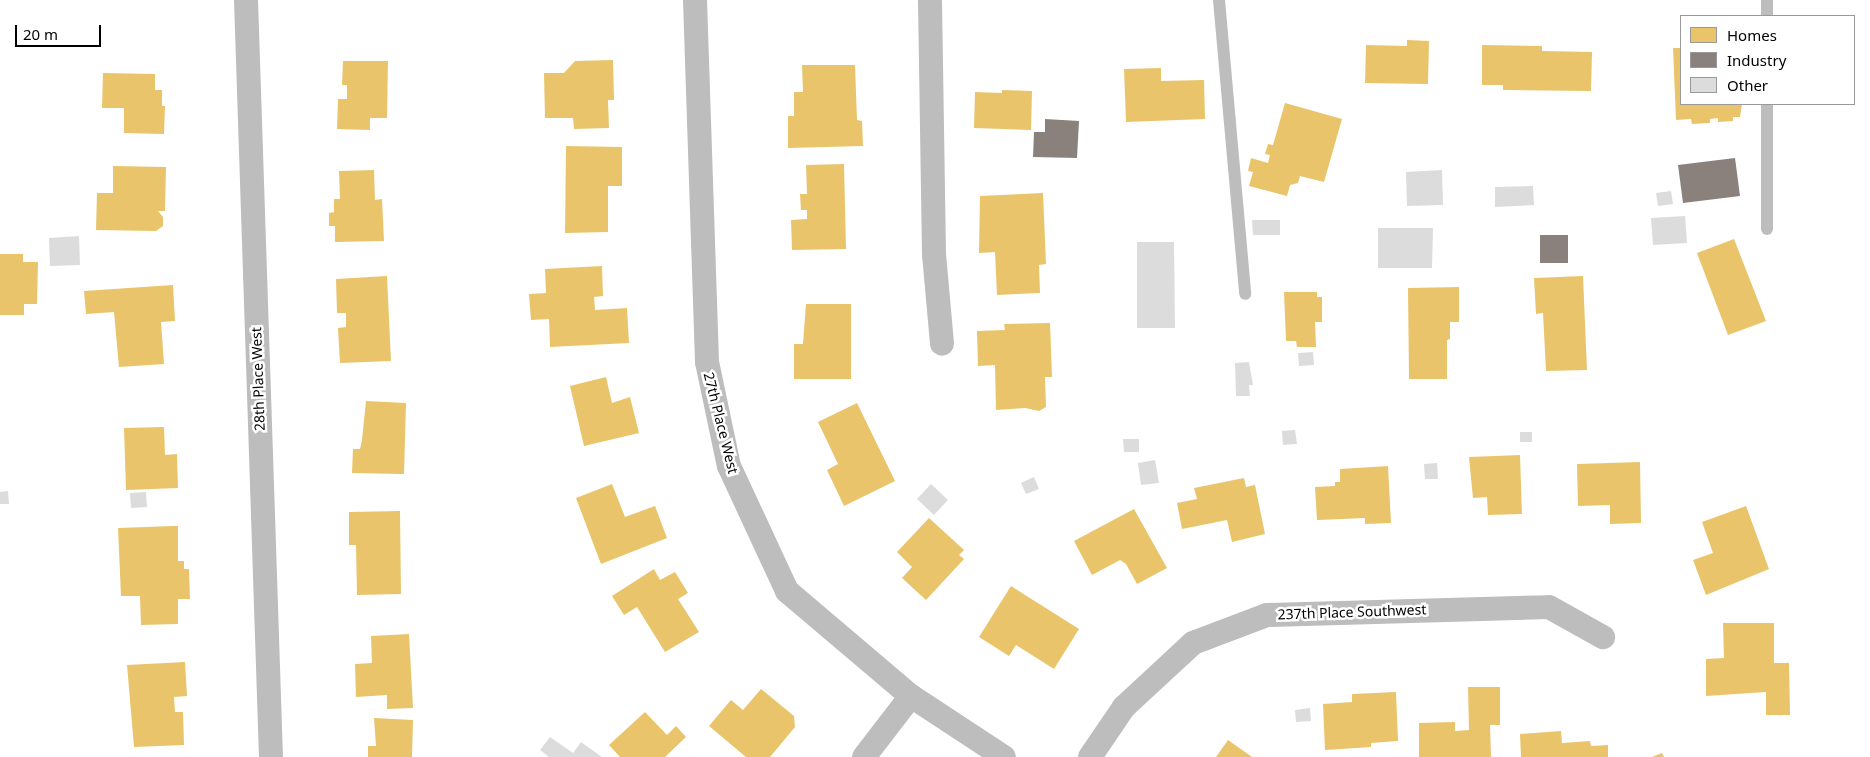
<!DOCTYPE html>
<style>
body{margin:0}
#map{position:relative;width:1870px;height:757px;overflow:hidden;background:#fff;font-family:"Noto Sans",sans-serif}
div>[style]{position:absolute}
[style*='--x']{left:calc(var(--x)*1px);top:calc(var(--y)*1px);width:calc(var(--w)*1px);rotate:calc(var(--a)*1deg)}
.homes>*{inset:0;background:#e9c46a}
.industry>*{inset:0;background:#8a817c}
.building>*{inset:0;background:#dcdcdc}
.service>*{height:12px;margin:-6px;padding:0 6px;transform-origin:6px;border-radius:6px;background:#bdbdbd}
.minor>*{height:24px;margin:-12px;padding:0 12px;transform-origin:12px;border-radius:12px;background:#bdbdbd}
span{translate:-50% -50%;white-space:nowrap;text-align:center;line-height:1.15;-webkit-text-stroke:5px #fff;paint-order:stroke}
.street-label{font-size:14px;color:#000}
.legend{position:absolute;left:1680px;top:15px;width:175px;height:90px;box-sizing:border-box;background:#fff;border:1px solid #999;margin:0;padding:6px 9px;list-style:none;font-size:15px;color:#000}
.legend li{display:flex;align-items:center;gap:10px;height:25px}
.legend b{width:25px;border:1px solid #999}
.scale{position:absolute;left:15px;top:25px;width:86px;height:22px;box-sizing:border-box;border:2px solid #000;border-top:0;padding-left:6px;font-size:15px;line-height:18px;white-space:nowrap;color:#000;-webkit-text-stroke:4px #fff;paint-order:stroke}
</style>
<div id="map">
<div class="homes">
<div style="clip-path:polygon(1407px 40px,1429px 41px,1428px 84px,1365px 83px,1366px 45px,1407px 46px)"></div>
<div style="clip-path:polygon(1482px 45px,1542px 46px,1542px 51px,1592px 52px,1591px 91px,1503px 90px,1503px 85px,1482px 85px)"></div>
<div style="clip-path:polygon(1673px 48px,1681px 48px,1681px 104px,1742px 104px,1740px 117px,1733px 117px,1733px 121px,1718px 122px,1718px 118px,1710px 119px,1710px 123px,1692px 124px,1691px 119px,1676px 120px)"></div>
<div style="clip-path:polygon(613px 60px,614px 100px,608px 100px,609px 128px,574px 129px,573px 118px,545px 118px,544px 73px,564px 73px,575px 61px)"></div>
<div style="clip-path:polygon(343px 61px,388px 61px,387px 118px,370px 118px,370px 130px,337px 129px,338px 99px,347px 99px,347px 85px,342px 85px)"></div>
<div style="clip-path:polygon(802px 65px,855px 65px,857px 120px,862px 121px,863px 146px,788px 148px,788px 116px,794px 116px,794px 92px,803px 92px)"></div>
<div style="clip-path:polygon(1161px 68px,1161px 81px,1204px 80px,1205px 119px,1126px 122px,1124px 69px)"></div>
<div style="clip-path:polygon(103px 73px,155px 74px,155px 90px,162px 90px,162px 106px,165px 106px,164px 134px,124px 133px,124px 108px,102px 108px)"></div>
<div style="clip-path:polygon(1002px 90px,1032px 91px,1031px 130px,974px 128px,975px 92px,1002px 93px)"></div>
<div style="clip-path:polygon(1285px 103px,1342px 119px,1324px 182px,1300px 176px,1298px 183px,1290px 185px,1287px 196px,1249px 186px,1253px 172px,1248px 171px,1251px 158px,1268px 163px,1270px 155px,1265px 154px,1268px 144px,1273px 145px)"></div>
<div style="clip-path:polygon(566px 146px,622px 147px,622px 186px,608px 186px,608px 232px,565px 233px)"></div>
<div style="clip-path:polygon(844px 164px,846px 249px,792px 250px,791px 220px,807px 219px,807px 210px,801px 210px,800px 194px,807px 194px,806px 165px)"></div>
<div style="clip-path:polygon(113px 166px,166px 167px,165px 211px,158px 211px,163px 217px,163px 226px,156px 231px,96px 230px,97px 193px,113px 193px)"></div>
<div style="clip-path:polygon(374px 170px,375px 200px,382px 199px,384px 241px,335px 242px,335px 226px,329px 226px,329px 213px,334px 212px,334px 199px,340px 199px,339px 171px)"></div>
<div style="clip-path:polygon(1043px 193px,1046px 264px,1039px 265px,1040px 293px,997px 295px,995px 252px,979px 253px,980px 196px)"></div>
<div style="clip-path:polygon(1734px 239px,1766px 321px,1728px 335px,1697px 253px)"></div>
<div style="clip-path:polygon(0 254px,23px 254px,23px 262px,38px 262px,37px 304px,24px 304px,24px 315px,0 315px)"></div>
<div style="clip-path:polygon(602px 266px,603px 296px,594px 297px,595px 310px,627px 308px,629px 343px,550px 347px,549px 319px,531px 320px,529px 294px,546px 293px,545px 269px)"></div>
<div style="clip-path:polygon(387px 276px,391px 361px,340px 363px,338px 328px,346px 327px,346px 313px,337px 313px,336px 279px)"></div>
<div style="clip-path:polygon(1583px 276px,1587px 370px,1546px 371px,1543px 313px,1536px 314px,1534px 278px)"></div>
<div style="clip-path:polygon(173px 285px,175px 321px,161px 322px,164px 364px,119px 367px,114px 312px,86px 314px,84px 291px)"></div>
<div style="clip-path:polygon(1459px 287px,1459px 322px,1450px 322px,1450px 339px,1447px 340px,1447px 379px,1409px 379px,1408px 288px)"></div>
<div style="clip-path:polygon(1284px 292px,1317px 292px,1317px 297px,1322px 297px,1322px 322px,1315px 322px,1316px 347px,1297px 347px,1296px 341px,1286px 341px)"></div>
<div style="clip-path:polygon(806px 304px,851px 304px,851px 379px,794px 379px,794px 344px,803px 344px)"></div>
<div style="clip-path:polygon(1050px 323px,1052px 377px,1045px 377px,1046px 407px,1039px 411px,1025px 408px,996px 410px,995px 365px,978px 366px,977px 331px,1005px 330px,1004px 324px)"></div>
<div style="clip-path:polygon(606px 377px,612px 403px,630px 397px,639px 433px,584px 446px,570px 386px)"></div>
<div style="clip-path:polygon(366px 401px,406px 403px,404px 474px,352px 473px,353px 449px,360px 449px,362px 440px)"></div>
<div style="clip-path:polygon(857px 403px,895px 481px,844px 506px,827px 470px,838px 464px,818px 422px)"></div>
<div style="clip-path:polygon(164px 427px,165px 455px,177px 454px,178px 488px,126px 490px,124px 428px)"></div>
<div style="clip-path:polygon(1520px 455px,1522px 514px,1488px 515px,1487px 497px,1473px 498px,1469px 457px)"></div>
<div style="clip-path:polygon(1640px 462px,1641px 523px,1610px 524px,1610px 505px,1578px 506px,1577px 464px)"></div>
<div style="clip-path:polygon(1388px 466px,1391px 523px,1365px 524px,1365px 518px,1317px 520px,1315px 487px,1335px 486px,1335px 482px,1340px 482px,1340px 469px)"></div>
<div style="clip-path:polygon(1244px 478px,1246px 487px,1255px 485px,1265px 534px,1232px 542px,1227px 520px,1182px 529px,1177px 503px,1197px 499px,1194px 488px)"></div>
<div style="clip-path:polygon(612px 484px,625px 517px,655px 506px,667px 538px,601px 564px,576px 498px)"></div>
<div style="clip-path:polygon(1746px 506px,1769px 569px,1706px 595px,1693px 560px,1713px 553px,1702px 522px)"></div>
<div style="clip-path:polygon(1134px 509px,1167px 568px,1137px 584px,1126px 564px,1120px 560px,1092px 575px,1074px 541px)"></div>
<div style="clip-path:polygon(400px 511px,401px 594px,357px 595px,356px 545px,349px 545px,349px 512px)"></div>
<div style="clip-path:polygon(929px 518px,964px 550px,959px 555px,964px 559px,926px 600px,902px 578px,912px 567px,897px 552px)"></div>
<div style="clip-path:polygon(173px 526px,178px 526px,178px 561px,184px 561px,184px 569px,189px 569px,190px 599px,178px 599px,178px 624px,141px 625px,140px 596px,121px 596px,118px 528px)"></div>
<div style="clip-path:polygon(654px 569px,660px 580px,675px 572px,688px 593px,678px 599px,699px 632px,665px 652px,637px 607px,624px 615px,612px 596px)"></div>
<div style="clip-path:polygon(1011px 586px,1079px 629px,1054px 669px,1016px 645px,1009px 656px,979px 637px)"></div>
<div style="clip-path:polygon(1723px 623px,1774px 623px,1774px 663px,1789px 663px,1790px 715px,1766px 715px,1766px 692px,1706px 696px,1706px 659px,1724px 658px)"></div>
<div style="clip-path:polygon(409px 634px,413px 708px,387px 709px,387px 695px,356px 697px,355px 664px,372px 663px,371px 636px)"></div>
<div style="clip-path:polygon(185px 662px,187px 696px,174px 697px,175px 712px,183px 712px,184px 745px,134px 747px,127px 665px)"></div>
<div style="clip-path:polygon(1468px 687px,1500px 687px,1500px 725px,1490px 725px,1491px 757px,1419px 757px,1419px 723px,1455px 722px,1455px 731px,1469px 730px)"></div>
<div style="clip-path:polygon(761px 689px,794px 716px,795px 727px,770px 757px,746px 757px,709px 726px,731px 700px,743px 710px)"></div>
<div style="clip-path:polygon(1396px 692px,1398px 741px,1371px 743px,1371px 747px,1325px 750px,1323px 704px,1352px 702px,1352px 694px)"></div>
<div style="clip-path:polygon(645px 712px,667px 735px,676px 726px,686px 737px,665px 757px,620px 757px,609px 745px)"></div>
<div style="clip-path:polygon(374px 718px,413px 720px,412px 757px,368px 757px,368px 746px,376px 746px)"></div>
<div style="clip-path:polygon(1561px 731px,1562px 743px,1590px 741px,1591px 746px,1608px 745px,1608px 757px,1521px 757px,1520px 734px)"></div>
<div style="clip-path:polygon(1228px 740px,1252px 757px,1216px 757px)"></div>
<div style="clip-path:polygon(1662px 753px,1664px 757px,1652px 757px)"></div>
</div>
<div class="industry">
<div style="clip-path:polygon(1045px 119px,1079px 121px,1077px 158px,1033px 157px,1034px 132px,1045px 132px)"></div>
<div style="clip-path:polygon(1735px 158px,1740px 196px,1683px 203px,1678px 165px)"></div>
<div style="clip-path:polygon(1540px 235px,1568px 235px,1568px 263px,1540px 263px)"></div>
</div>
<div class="building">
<div style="clip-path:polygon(1442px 170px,1443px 205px,1407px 206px,1406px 172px)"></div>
<div style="clip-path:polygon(1533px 186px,1534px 205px,1495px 207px,1495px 187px)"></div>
<div style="clip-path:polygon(1671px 191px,1673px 204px,1658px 206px,1656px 193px)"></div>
<div style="clip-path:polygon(1685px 216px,1687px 243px,1653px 245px,1651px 218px)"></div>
<div style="clip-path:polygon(1252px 220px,1280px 220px,1280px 235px,1253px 235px)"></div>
<div style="clip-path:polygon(1378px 228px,1433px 228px,1432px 268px,1378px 268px)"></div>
<div style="clip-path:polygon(79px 236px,80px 265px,50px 266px,49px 238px)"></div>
<div style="clip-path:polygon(1137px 242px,1174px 242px,1175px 328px,1137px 328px)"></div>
<div style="clip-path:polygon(1313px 352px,1314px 365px,1299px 366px,1298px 353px)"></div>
<div style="clip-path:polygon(1249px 362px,1253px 385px,1249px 385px,1250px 396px,1236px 396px,1235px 363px)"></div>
<div style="clip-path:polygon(1295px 430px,1297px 444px,1283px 445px,1282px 431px)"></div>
<div style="clip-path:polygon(1520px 432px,1532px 432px,1532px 442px,1520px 442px)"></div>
<div style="clip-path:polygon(1123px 439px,1139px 439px,1139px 452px,1124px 452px)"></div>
<div style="clip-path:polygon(1155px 460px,1159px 483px,1141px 485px,1138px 463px)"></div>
<div style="clip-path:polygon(1437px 463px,1438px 479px,1425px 479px,1424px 464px)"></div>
<div style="clip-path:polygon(1034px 477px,1039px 489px,1026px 494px,1021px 483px)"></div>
<div style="clip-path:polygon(931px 484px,948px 500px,934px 515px,917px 499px)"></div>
<div style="clip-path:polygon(8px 491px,9px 504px,0 504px,0 492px)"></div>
<div style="clip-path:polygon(146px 492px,147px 507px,131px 508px,130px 493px)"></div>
<div style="clip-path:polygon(1310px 708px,1311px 721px,1296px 722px,1295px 710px)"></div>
<div style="clip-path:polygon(550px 737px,573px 753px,581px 742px,602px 757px,549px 757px,540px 750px)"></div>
</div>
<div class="service">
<div style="--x:1219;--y:0;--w:295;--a:84.9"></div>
<div style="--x:1767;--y:0;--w:16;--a:90"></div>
<div style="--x:1767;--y:104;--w:125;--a:90"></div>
</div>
<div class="minor">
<div style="--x:246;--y:0;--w:757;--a:88.11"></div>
<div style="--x:695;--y:0;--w:362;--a:88.1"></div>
<div style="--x:707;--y:362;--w:106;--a:78.1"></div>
<div style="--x:729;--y:466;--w:138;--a:65.1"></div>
<div style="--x:787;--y:591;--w:162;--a:40.3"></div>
<div style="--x:911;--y:696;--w:111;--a:33.3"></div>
<div style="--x:930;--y:0;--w:254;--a:89.1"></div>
<div style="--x:934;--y:254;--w:90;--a:84.9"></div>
<div style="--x:864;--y:757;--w:77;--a:-52.4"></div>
<div style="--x:1090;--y:757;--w:60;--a:-55.8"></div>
<div style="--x:1124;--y:707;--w:94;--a:-42.8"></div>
<div style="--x:1193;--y:643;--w:79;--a:-20.7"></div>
<div style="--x:1267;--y:615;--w:282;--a:-1.6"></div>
<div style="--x:1549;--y:607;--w:62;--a:29.1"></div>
</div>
<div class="street-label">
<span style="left:258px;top:379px;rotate:-92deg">28th Place West</span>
<span style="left:721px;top:423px;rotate:76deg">27th Place West</span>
<span style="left:1352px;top:612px;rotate:-2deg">237th Place Southwest</span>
</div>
<ul class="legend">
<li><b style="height:14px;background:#e9c46a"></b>Homes</li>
<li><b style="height:14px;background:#8a817c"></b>Industry</li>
<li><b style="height:14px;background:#dcdcdc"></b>Other</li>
</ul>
<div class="scale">20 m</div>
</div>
